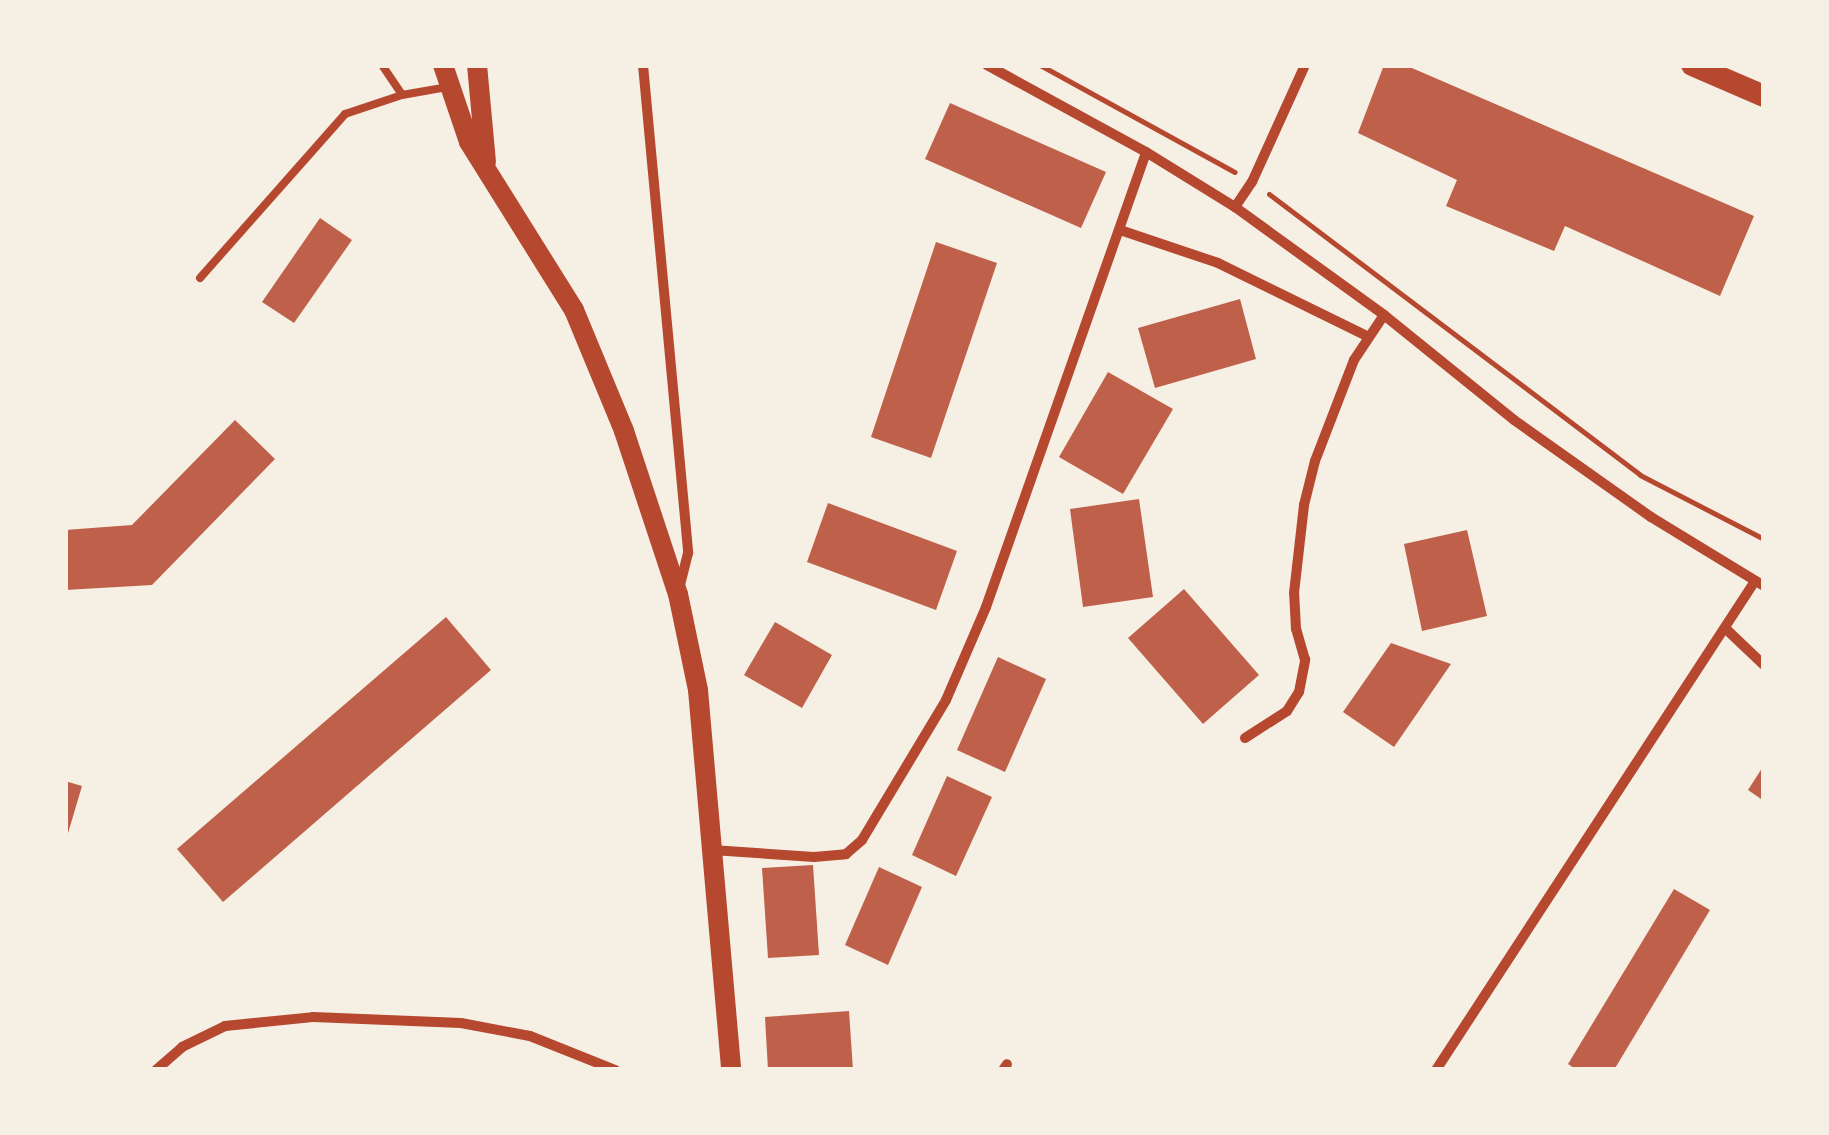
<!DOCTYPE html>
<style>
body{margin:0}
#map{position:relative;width:1829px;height:1135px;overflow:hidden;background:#f6efe4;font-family:Signika,sans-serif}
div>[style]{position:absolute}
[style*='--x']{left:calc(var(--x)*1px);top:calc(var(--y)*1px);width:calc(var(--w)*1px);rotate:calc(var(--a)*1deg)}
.building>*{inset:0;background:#bf614a}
.path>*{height:5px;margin:-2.5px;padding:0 2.5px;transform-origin:2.5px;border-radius:2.5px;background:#b5482f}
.service>*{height:8px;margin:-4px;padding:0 4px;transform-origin:4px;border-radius:4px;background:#b5482f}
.minor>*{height:10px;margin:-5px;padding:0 5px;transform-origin:5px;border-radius:5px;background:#b5482f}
.secondary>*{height:20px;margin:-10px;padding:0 10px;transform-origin:10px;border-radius:10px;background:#b5482f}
.primary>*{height:22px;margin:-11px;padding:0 11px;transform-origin:11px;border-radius:11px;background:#b5482f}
span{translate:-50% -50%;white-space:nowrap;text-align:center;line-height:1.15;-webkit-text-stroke:10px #f6efe4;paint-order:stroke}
.frame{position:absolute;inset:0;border:68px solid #f6efe4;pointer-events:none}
</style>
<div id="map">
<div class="building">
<div style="clip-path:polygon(1384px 65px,1405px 65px,1754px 216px,1720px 296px,1565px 226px,1554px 251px,1446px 206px,1457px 180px,1358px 133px)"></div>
<div style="clip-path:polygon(950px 103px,1106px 172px,1081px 228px,925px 159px)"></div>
<div style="clip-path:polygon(320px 218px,352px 240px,294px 323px,262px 302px)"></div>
<div style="clip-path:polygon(936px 242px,997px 263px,931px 458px,871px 437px)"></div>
<div style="clip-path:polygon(1240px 299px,1256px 359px,1155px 388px,1138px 328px)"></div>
<div style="clip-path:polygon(1108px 372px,1173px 409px,1123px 494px,1059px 457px)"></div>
<div style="clip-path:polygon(235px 420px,275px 459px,152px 585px,65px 590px,65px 530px,132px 525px)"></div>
<div style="clip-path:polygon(1139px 499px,1153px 597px,1083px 607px,1070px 509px)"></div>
<div style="clip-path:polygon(828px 503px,957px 551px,936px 610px,807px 562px)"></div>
<div style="clip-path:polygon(1467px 530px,1487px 616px,1422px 631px,1404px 544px)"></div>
<div style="clip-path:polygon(1184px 589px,1259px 675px,1203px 724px,1128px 638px)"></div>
<div style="clip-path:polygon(446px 617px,491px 670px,223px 902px,177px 849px)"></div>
<div style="clip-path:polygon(775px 622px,832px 655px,802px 708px,744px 675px)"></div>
<div style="clip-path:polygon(1391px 643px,1451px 664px,1394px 747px,1343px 712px)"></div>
<div style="clip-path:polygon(998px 657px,1046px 679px,1005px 772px,957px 750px)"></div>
<div style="clip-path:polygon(1764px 765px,1764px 801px,1748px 790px)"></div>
<div style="clip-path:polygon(947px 776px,992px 797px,956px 876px,912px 855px)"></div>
<div style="clip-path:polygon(65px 781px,82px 786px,66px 840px,65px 839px)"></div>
<div style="clip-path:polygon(813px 865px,819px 955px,768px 958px,762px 868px)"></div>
<div style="clip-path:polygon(879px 867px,922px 887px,888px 965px,845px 945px)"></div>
<div style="clip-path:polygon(1674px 889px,1710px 910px,1614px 1070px,1577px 1070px,1568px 1064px)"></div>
<div style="clip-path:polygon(849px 1011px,853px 1070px,768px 1070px,765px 1017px)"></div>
</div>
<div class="path">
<div style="--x:1040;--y:65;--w:222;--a:28.8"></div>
<div style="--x:1269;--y:194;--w:465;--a:37.1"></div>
<div style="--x:1640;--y:475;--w:140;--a:27.3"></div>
</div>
<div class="service">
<div style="--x:382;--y:65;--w:36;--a:56"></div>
<div style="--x:200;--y:278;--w:219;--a:-48.5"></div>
<div style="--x:345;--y:114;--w:60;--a:-18.4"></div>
<div style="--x:402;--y:95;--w:47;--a:-9.9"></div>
</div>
<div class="minor">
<div style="--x:643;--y:65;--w:490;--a:84.7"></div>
<div style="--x:688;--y:553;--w:36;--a:104"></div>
<div style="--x:987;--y:65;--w:181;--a:28.7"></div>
<div style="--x:1146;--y:152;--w:105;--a:31.7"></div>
<div style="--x:1235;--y:207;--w:184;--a:35.9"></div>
<div style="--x:1384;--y:315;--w:167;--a:38.9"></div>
<div style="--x:1514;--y:420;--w:168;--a:35.3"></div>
<div style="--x:1651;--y:517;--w:132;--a:31.4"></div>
<div style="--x:1235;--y:207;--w:30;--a:-56"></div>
<div style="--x:1252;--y:182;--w:128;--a:-65.6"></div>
<div style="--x:1120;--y:230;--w:103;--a:18.6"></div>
<div style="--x:1218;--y:263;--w:168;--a:26.1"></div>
<div style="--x:1726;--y:629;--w:52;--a:43.5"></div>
<div style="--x:1245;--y:738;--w:50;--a:-32.7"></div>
<div style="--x:1287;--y:711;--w:22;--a:-58"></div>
<div style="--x:1299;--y:692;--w:33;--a:-79"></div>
<div style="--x:1305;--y:660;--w:32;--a:-106"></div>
<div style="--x:1296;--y:629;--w:36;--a:-93"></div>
<div style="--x:1294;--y:593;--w:89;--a:-83.5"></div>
<div style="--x:1304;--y:505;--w:45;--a:-76"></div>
<div style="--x:1315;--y:461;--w:108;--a:-68.9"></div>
<div style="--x:1354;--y:360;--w:54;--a:-56.3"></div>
<div style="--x:712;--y:850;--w:102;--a:3.9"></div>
<div style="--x:814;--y:857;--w:32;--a:-5"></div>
<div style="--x:846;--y:854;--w:21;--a:-41"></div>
<div style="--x:862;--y:840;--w:163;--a:-59"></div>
<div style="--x:946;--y:700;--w:101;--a:-66.7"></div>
<div style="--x:986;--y:607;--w:482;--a:-70.6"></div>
<div style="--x:156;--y:1070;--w:35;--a:-41"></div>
<div style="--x:182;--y:1047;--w:48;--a:-26"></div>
<div style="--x:225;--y:1026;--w:88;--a:-5.8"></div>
<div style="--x:313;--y:1017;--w:148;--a:2.3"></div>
<div style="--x:461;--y:1023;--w:70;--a:10.7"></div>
<div style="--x:530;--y:1036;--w:92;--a:21.8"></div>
<div style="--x:1003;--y:1070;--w:7;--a:-56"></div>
<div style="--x:1436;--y:1070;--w:584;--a:-56.88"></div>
</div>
<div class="secondary">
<div style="--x:443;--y:65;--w:81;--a:71.3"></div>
<div style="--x:469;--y:142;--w:198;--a:58"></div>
<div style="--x:574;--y:310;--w:131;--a:67.5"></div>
<div style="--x:624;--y:431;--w:172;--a:71.7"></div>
<div style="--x:678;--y:594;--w:98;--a:78.2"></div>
<div style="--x:698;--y:690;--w:381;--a:85"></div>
<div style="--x:477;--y:65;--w:97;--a:84.7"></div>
</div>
<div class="primary">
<div style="--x:1692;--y:65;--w:78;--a:23.3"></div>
</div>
<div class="frame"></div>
</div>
